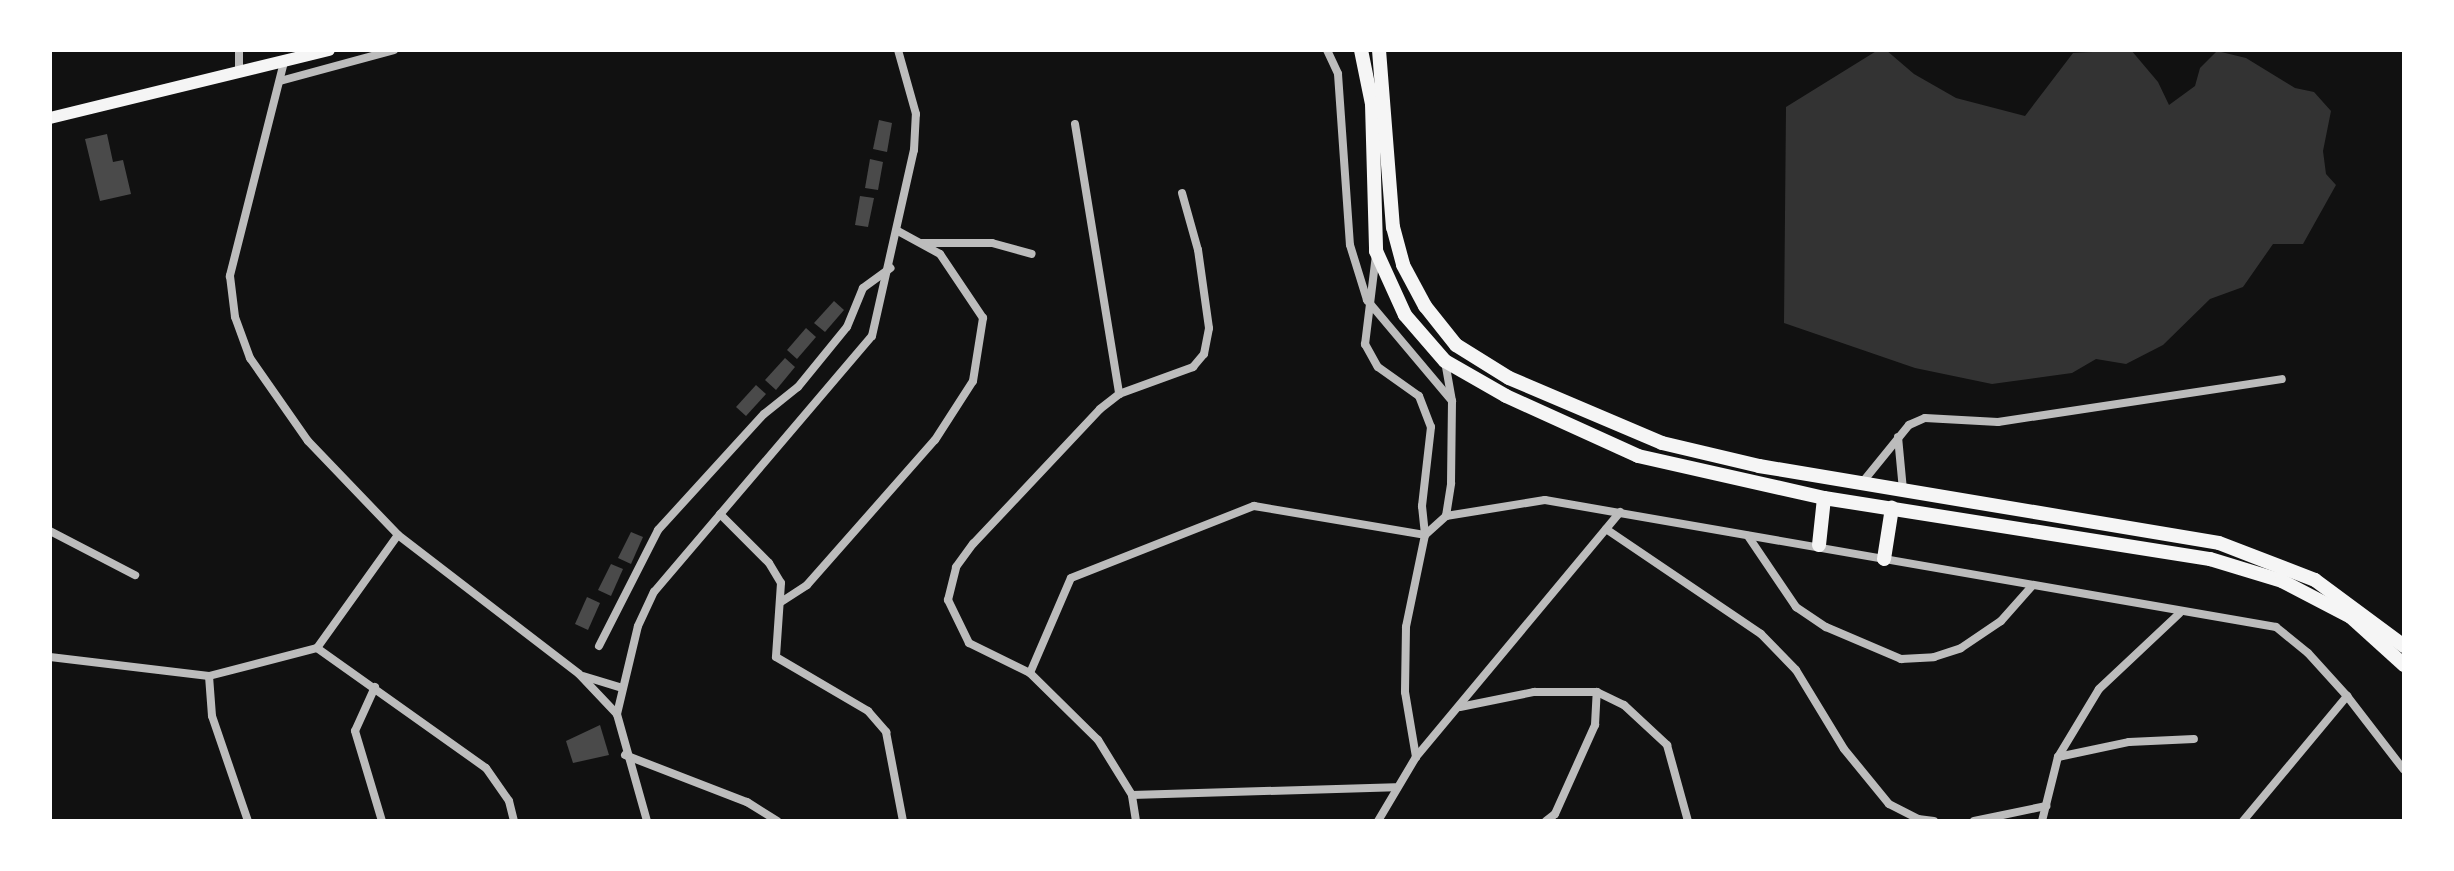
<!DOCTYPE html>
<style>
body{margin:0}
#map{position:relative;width:2454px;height:871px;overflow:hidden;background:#111;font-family:Cabin,sans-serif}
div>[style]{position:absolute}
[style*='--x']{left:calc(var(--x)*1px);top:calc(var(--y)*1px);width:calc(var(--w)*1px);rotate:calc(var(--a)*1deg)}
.water>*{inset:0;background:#333}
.building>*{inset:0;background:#4a4a4a}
.minor>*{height:8px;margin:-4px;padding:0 4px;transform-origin:4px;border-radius:4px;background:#bcbcbc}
.secondary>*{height:12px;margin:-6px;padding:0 6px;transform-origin:6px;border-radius:6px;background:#f5f5f5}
.primary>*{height:14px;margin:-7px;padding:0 7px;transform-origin:7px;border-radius:7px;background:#f5f5f5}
span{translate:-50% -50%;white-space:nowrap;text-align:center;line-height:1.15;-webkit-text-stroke:8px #fff;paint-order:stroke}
.frame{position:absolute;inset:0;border:52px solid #fff;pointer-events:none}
</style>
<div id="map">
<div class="water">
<div style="clip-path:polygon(1878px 50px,1886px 50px,1914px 74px,1956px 98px,2025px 116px,2073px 53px,2131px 50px,2158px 82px,2169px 105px,2195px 86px,2200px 68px,2217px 51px,2246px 58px,2295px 88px,2314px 92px,2331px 111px,2323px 151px,2326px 174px,2336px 185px,2303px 244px,2273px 244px,2243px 287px,2210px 299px,2163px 345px,2126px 364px,2096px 359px,2072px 373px,1992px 384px,1915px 368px,1784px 323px,1786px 107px)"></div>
</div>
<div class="building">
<div style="clip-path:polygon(879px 120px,892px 123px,887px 152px,873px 149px)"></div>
<div style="clip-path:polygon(107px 134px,113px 162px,123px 160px,131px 194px,100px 201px,85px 139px)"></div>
<div style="clip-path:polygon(870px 159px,883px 162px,878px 190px,865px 188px)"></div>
<div style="clip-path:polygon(860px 196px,874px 198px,868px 227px,855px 225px)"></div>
<div style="clip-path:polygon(834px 301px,844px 310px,825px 332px,814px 323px)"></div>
<div style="clip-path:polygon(806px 328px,816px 337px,797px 359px,787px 350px)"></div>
<div style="clip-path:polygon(785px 358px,795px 367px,776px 390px,765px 380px)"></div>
<div style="clip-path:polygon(756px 385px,766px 394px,746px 416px,736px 407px)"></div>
<div style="clip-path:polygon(631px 532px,643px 537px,631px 564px,618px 558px)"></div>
<div style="clip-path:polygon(611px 564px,623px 569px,611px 596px,598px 590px)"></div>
<div style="clip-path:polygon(587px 597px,600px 603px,588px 630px,575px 624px)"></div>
<div style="clip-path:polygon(600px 725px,609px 755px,573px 763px,566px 741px)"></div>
</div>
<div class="minor">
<div style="--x:239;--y:50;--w:21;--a:90"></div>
<div style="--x:1327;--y:50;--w:26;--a:65"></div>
<div style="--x:1338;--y:74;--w:171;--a:86"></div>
<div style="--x:1350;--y:245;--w:58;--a:72.8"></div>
<div style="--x:1367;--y:300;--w:132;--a:49.9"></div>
<div style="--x:284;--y:62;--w:221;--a:104.2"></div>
<div style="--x:230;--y:276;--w:41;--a:83"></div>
<div style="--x:235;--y:317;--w:44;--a:69.9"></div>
<div style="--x:250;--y:358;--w:101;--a:55.1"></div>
<div style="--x:308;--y:441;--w:130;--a:46.2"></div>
<div style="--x:398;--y:535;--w:228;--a:37.5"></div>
<div style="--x:579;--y:674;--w:55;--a:46.5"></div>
<div style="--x:280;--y:81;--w:118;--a:-15.2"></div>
<div style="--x:1075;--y:124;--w:274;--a:80.7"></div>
<div style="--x:922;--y:243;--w:70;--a:0"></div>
<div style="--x:992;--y:243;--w:41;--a:15.4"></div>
<div style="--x:1376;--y:255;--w:90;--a:97"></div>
<div style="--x:1365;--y:344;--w:26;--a:61"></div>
<div style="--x:1378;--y:367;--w:50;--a:35.3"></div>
<div style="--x:1419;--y:396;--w:33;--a:69"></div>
<div style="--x:1431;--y:427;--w:80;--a:96.5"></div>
<div style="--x:1422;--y:506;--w:29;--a:84"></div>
<div style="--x:1425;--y:535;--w:94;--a:101.7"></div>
<div style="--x:1406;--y:627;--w:65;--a:90.9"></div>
<div style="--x:1405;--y:692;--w:66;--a:80.4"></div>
<div style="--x:1898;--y:437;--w:53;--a:84.6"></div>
<div style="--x:1861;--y:484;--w:76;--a:-50.9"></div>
<div style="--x:1909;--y:425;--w:17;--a:-24"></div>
<div style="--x:1925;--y:418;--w:73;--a:3.1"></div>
<div style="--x:1998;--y:422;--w:287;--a:-8.6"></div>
<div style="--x:720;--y:514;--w:69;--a:45"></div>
<div style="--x:769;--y:563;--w:23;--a:59"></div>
<div style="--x:781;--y:583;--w:74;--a:93.9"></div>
<div style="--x:776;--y:657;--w:107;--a:30.4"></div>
<div style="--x:868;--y:711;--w:28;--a:49"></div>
<div style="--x:886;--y:732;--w:91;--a:79.2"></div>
<div style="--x:1446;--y:516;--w:100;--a:-9.2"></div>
<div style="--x:1545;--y:500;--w:742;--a:9.86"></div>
<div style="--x:2276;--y:627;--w:41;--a:39.1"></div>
<div style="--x:2308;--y:653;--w:58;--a:47.8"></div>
<div style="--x:2347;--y:696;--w:93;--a:52.4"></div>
<div style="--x:1606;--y:529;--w:187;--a:34.1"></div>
<div style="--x:1761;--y:634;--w:50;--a:45.8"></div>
<div style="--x:1796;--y:670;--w:92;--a:58.7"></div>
<div style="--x:1844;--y:749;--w:71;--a:50.7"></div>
<div style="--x:1889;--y:804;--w:33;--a:27"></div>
<div style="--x:1918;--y:819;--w:16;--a:7"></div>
<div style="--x:50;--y:531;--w:96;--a:27.4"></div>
<div style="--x:1425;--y:535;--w:28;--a:-42"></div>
<div style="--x:1446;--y:516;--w:33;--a:-81"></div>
<div style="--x:1451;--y:483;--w:82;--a:-89.3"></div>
<div style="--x:1452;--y:401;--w:40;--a:-100"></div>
<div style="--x:1748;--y:536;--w:86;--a:55.9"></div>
<div style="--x:1796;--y:607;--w:36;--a:34"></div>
<div style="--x:1826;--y:627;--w:82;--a:23.1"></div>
<div style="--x:1901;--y:659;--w:33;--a:-3"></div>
<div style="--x:1934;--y:657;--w:28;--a:-18"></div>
<div style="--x:1961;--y:648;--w:48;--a:-34"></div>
<div style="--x:2001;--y:621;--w:47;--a:-48.5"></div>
<div style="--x:781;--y:602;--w:31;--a:-33"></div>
<div style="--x:807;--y:585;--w:193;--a:-48.6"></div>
<div style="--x:935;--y:440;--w:70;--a:-57.2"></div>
<div style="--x:973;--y:381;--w:64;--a:-81"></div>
<div style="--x:983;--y:318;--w:77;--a:-123.9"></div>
<div style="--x:940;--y:254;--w:48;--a:-151.3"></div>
<div style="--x:599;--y:646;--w:130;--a:-63"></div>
<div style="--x:658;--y:530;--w:157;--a:-47.6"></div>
<div style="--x:764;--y:414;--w:43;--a:-38.5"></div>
<div style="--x:798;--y:387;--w:77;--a:-50.8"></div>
<div style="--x:847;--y:327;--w:42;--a:-67.7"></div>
<div style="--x:863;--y:288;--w:34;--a:-36"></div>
<div style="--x:317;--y:648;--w:207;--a:35.4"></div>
<div style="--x:486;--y:768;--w:40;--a:55.1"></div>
<div style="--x:509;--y:801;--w:21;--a:76"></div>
<div style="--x:50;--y:657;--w:160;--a:6.8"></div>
<div style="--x:209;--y:676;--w:112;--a:-14.5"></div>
<div style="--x:317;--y:648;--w:139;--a:-54.4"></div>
<div style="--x:1030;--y:673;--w:103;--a:-66.7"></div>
<div style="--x:1071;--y:578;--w:197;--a:-21.5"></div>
<div style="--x:1254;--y:506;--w:173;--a:9.6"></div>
<div style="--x:209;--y:676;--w:40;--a:85.7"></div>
<div style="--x:212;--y:716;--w:111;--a:71.1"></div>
<div style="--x:583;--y:676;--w:39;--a:17"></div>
<div style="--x:375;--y:687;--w:48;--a:114.4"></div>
<div style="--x:355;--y:731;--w:94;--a:73.3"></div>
<div style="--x:1460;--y:707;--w:76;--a:-11.5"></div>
<div style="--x:1534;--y:692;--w:63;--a:0"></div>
<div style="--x:1597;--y:692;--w:30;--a:26"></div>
<div style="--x:1624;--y:705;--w:59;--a:42.9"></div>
<div style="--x:1667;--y:745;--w:79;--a:74.6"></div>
<div style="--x:625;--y:755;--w:131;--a:21.1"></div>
<div style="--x:747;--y:802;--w:36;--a:32"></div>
<div style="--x:2058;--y:757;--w:73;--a:-11.9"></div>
<div style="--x:2129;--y:742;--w:65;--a:-2.6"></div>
<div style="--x:1132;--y:795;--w:263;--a:-1.7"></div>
<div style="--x:647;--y:821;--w:111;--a:-105.7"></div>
<div style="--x:617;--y:714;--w:90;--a:-76.6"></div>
<div style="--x:638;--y:626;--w:38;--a:-65"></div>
<div style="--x:654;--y:592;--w:336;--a:-49.6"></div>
<div style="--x:872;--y:336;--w:191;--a:-77.3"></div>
<div style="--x:914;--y:150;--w:36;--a:-87"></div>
<div style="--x:916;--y:114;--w:66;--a:-105.7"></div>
<div style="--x:1136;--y:821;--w:26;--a:-99"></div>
<div style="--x:1132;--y:795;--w:65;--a:-121.7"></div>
<div style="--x:1098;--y:740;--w:95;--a:-135.4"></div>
<div style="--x:1030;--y:673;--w:68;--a:-153.8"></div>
<div style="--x:969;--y:643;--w:48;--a:-116"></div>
<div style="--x:948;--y:600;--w:34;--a:-76"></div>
<div style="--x:956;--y:567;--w:29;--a:-54"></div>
<div style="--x:973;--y:544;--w:185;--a:-46.7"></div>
<div style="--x:1100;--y:409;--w:24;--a:-38"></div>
<div style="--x:1119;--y:394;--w:79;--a:-20"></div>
<div style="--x:1193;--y:367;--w:17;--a:-50"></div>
<div style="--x:1204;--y:354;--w:26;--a:-79"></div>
<div style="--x:1209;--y:328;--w:79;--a:-98"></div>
<div style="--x:1198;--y:250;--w:59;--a:-105.7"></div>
<div style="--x:1378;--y:821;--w:74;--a:-59.3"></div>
<div style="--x:1416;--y:757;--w:319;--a:-50.2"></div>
<div style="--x:1546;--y:821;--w:11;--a:-38"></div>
<div style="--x:1555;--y:814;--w:98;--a:-65.8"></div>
<div style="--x:1595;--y:725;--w:33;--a:-87"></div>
<div style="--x:1974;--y:821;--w:74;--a:-11.8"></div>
<div style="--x:2042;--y:821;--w:66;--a:-76"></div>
<div style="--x:2058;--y:757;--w:79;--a:-58.9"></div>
<div style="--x:2099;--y:689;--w:110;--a:-43.2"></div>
<div style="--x:2243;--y:821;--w:163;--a:-50.2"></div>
</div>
<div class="secondary">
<div style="--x:50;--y:118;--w:287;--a:-13.7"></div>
</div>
<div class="primary">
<div style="--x:1361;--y:50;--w:55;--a:78.5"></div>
<div style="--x:1372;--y:104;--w:147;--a:88.4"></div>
<div style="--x:1376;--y:251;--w:70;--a:65.6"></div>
<div style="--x:1405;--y:315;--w:61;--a:49"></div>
<div style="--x:1445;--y:361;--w:70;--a:29.8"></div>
<div style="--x:1506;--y:396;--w:145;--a:24.4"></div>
<div style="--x:1638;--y:456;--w:191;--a:12.7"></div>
<div style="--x:1824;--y:498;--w:391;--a:9"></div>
<div style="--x:2210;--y:559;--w:75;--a:17"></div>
<div style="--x:2282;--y:581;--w:78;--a:27.6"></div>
<div style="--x:2351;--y:617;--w:72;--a:42.2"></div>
<div style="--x:1379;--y:50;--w:178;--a:85.5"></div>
<div style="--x:1393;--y:227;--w:39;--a:75"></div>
<div style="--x:1403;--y:265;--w:47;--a:61.8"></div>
<div style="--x:1425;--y:306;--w:50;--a:51.5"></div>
<div style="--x:1456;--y:345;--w:62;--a:31.9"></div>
<div style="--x:1509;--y:378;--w:166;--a:23"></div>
<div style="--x:1662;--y:443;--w:100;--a:13.3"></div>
<div style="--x:1759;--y:466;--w:466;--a:9.5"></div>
<div style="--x:2219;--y:543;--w:103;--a:21.1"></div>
<div style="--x:2315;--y:580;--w:111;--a:36.6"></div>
<div style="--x:1819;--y:545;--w:47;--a:-83.9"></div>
<div style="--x:1884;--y:559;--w:52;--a:-81.1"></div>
</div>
<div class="frame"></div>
</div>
